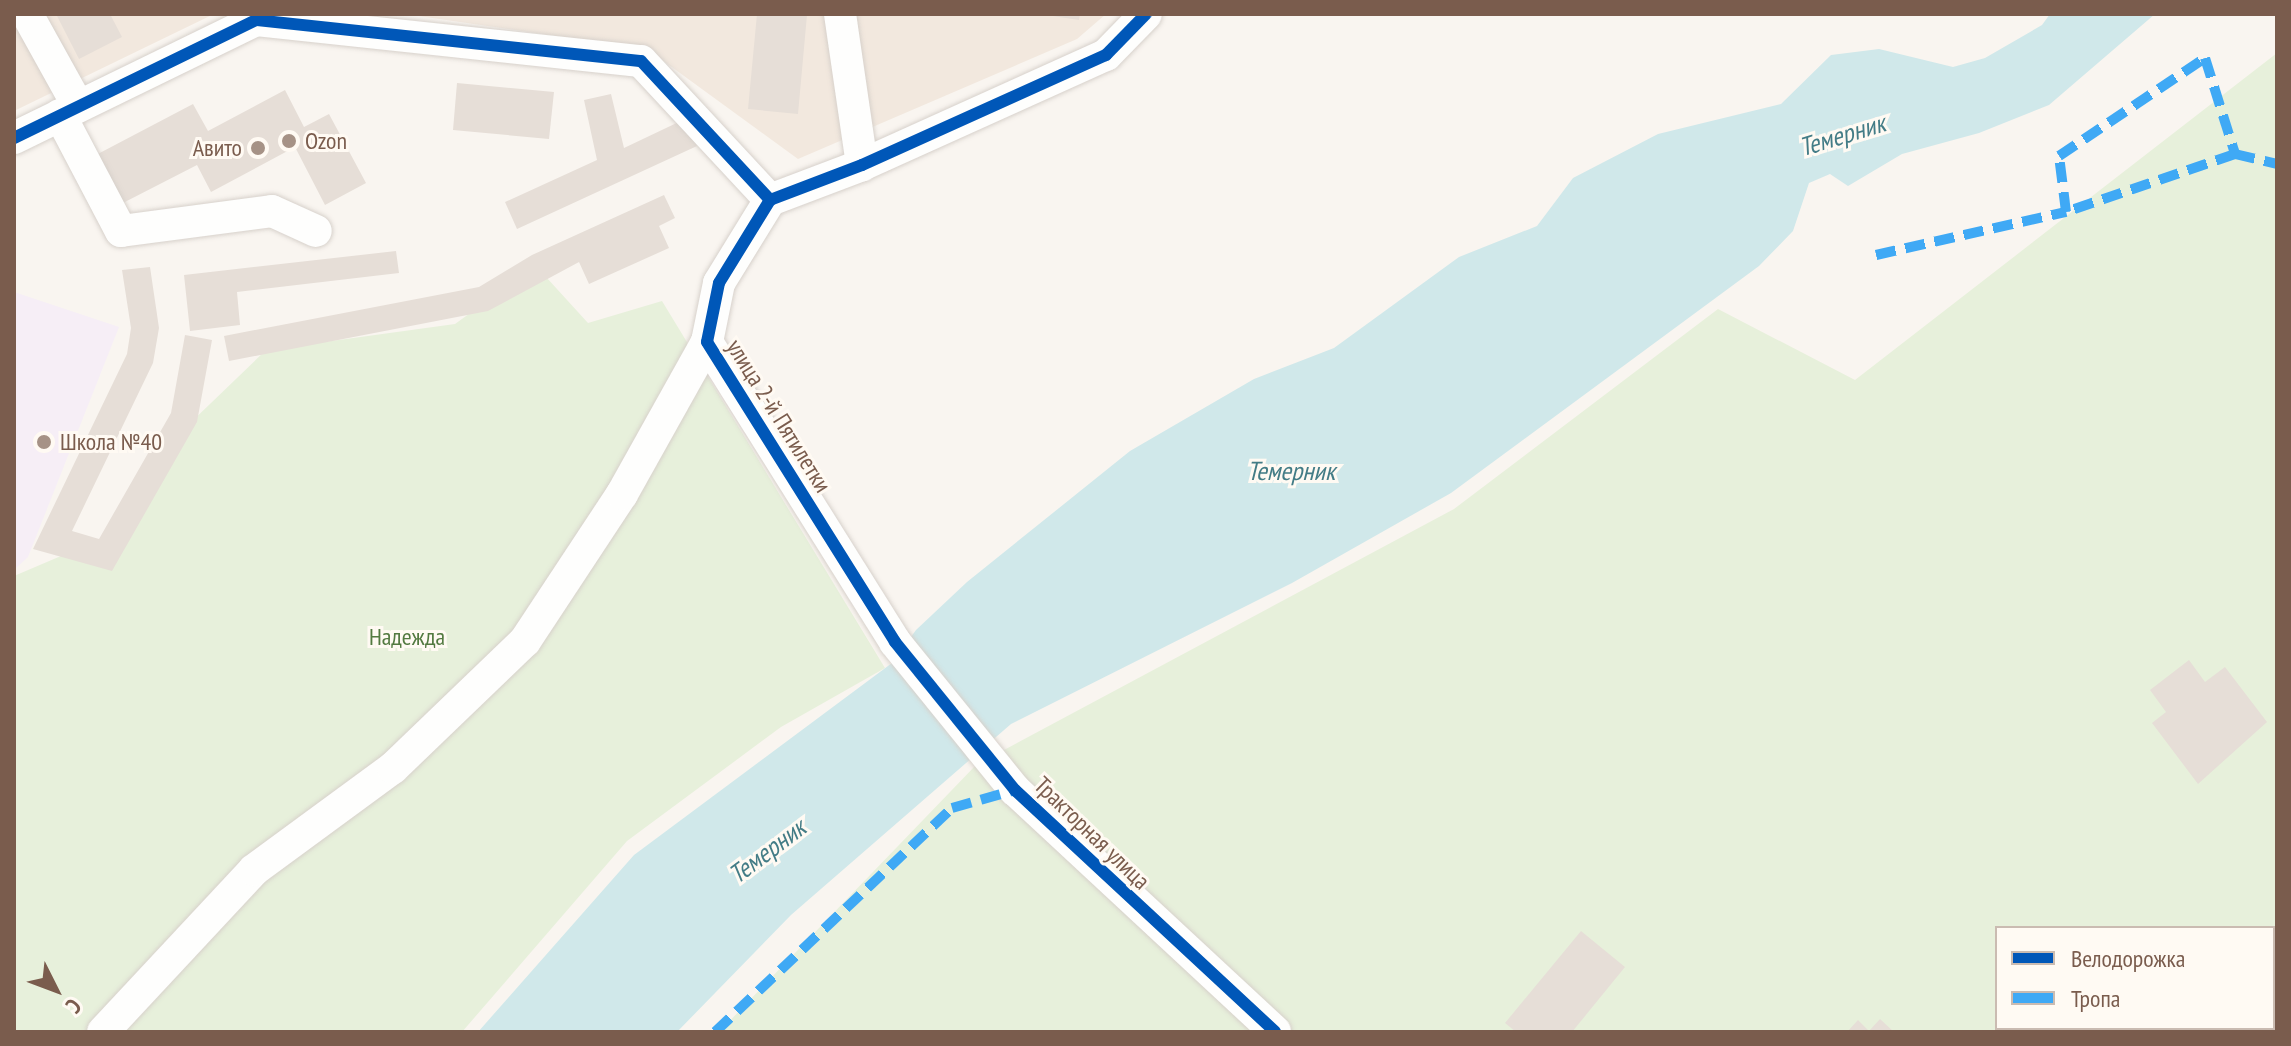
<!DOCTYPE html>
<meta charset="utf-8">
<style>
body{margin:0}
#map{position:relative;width:2291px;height:1046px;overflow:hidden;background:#f9f5f0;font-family:"PT Sans Narrow",sans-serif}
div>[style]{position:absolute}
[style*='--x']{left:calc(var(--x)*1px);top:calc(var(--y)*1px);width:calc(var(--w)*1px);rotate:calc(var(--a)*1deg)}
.residential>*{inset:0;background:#f2e8de}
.education>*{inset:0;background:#f6eef6}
.green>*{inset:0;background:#e7f0db}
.water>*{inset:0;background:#d0e8ea}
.building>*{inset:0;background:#e6ded7}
.roads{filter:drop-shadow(0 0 2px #d7d1cb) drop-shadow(0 0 2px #d7d1cb)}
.minor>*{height:32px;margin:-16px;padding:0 16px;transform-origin:16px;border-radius:16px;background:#fefefd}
.quiet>*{height:10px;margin-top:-5px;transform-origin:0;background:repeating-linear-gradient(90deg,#3fa9f5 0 20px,transparent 0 30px)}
.cycleway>*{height:12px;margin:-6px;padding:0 6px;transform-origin:6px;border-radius:6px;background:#0057b8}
.dots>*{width:22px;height:22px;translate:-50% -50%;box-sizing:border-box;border:4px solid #fffaf3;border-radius:50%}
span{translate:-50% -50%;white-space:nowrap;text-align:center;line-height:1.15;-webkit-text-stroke:6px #fffaf3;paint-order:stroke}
.poi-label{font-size:24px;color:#7a5c4d}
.left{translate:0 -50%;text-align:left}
.right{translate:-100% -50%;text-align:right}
.street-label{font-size:24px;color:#7a5c4d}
.park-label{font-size:24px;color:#537a41}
.water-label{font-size:26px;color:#437c86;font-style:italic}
.frame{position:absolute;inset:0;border:16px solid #7a5c4d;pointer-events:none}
.legend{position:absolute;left:1995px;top:926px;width:280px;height:104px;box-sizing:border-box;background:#fffaf3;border:2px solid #cabbb1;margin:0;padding:10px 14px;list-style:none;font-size:24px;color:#7a5c4d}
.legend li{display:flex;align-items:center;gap:16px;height:40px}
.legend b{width:40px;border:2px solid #cabbb1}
.north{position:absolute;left:16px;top:950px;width:80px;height:80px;-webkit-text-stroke:6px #fffaf3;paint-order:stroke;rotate:132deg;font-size:22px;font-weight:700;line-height:32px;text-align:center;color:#7a5c4d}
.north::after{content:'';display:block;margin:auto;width:28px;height:36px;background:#7a5c4d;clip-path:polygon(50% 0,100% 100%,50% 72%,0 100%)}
</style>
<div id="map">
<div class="residential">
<div style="clip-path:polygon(14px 14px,214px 14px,14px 111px)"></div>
<div style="clip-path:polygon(405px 14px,1106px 14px,1077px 39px,798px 159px,647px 49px)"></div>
</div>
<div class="education">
<div style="clip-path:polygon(14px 292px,119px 327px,28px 557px,14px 570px)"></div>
</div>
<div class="green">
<div style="clip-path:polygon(evenodd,2277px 53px,2277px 1032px,719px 1032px,976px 765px,1454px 509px,1718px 309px,1855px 380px,2277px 53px,1997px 928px,2273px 928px,2273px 1028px,1997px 1028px,1997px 928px)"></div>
<div style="clip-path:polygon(536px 266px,588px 323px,662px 301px,885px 668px,781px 727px,627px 841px,462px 1032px,14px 1032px,14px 576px,115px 533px,185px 428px,266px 350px,455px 324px)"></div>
</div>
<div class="water">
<div style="clip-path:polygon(2050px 14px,2155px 14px,2049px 105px,1979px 133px,1902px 154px,1848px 186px,1830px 174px,1809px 183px,1793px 231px,1759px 266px,1451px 493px,1292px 583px,1011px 724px,791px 915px,677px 1032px,478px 1032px,634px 855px,892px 663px,916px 630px,967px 582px,1130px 451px,1254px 379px,1334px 348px,1459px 257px,1537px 226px,1573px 178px,1658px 134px,1781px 104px,1831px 55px,1879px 49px,1953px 67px,1985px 58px,2042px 25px)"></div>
</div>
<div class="building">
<div style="clip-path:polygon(56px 14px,110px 14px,122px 37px,79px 59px)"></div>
<div style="clip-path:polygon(757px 14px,807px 15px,798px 114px,748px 109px)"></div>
<div style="clip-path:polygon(1040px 14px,1080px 14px,1079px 20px)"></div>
<div style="clip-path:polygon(457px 83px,554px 92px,549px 139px,453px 130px)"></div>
<div style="clip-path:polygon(285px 90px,304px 127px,329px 114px,366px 183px,325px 205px,295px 147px,211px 192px,197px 165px,119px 205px,94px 156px,193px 104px,208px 131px)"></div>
<div style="clip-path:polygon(611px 94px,624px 148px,685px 119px,697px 146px,517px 229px,505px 202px,597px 160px,584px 100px)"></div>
<div style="clip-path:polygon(664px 195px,675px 218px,659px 226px,669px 248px,589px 284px,579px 262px,488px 311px,229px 361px,224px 336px,479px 287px,532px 255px)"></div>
<div style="clip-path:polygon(396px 251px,399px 273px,237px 292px,240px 325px,190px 331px,184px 275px)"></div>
<div style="clip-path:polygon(150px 267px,159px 328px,153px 363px,72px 531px,99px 539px,171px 413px,185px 335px,212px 340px,197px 422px,112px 571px,33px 549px,127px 354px,131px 328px,122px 270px)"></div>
<div style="clip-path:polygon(2189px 660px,2205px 682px,2225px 667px,2267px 722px,2198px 784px,2152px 723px,2166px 712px,2150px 690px)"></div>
<div style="clip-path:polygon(1581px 931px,1625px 967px,1572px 1032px,1516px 1032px,1505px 1023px)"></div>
<div style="clip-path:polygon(1880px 1019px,1894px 1032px,1847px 1032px,1858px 1020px,1869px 1031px)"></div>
<div style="clip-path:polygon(2135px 1028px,2221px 1028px,2218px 1032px)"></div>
</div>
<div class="roads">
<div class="minor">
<div style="--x:27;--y:14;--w:105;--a:61"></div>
<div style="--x:840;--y:14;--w:153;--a:81.7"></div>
<div style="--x:60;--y:115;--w:131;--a:62.3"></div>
<div style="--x:121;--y:231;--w:152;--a:-7.5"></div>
<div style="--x:272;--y:211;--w:48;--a:24.4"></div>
<div style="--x:14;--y:138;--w:269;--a:-26"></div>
<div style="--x:256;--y:20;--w:387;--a:6.1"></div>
<div style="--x:641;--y:61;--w:190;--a:47.1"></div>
<div style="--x:770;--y:200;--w:98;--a:-20.8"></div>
<div style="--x:862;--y:165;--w:268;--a:-24.3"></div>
<div style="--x:1106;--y:55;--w:57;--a:-45.7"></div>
<div style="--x:770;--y:200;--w:97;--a:121.6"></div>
<div style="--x:719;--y:283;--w:60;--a:101.5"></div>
<div style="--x:707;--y:342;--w:354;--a:57.9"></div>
<div style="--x:895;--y:642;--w:191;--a:51"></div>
<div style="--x:1015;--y:790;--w:355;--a:42.9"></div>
<div style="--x:103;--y:1032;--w:221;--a:-47"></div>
<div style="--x:254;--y:870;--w:172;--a:-36.3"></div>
<div style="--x:393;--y:768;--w:183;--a:-43.9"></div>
<div style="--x:525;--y:641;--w:176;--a:-56.6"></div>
<div style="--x:622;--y:494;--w:174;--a:-60.8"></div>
</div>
</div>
<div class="quiet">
<div style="--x:2235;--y:154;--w:43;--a:13.4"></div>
<div style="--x:1876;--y:255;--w:195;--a:-12.8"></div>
<div style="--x:2066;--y:212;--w:56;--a:-97.1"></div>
<div style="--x:2059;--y:156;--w:176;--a:-33.9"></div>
<div style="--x:2205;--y:58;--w:101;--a:72.6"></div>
<div style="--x:2235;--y:154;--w:179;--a:161.1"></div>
<div style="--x:715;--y:1032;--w:326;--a:-43.4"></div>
<div style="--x:952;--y:808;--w:66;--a:-15.9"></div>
</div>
<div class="cycleway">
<div style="--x:14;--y:138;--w:269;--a:-26"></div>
<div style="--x:256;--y:20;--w:387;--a:6.1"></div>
<div style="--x:641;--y:61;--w:190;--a:47.1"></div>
<div style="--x:770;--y:200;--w:98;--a:-20.8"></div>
<div style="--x:862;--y:165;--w:268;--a:-24.3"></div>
<div style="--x:1106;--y:55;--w:57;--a:-45.7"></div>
<div style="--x:770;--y:200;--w:97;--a:121.6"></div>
<div style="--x:719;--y:283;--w:60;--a:101.5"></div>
<div style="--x:707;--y:342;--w:354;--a:57.9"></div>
<div style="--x:895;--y:642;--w:191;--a:51"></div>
<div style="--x:1015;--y:790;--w:355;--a:42.9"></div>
</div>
<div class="dots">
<div style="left:289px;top:141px;background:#a69286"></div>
<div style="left:258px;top:148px;background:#a69286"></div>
<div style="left:44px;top:442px;background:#a69286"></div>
</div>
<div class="poi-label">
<span class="left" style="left:305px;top:141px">Ozon</span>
<span class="right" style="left:242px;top:148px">Авито</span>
<span class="left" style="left:60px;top:442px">Школа №40</span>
</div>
<div class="street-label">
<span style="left:779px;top:416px;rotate:58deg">улица 2-й Пятилетки</span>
<span style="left:1092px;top:833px;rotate:44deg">Тракторная улица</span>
</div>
<div class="park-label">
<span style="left:407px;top:637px">Надежда</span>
</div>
<div class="water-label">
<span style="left:1842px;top:135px;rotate:-17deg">Темерник</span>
<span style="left:1291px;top:471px">Темерник</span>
<span style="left:767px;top:851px;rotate:-37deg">Темерник</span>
</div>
<div class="frame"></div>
<ul class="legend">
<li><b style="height:10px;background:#0057b8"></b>Велодорожка</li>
<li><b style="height:10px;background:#3fa9f5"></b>Тропа</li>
</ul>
<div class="north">С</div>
</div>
